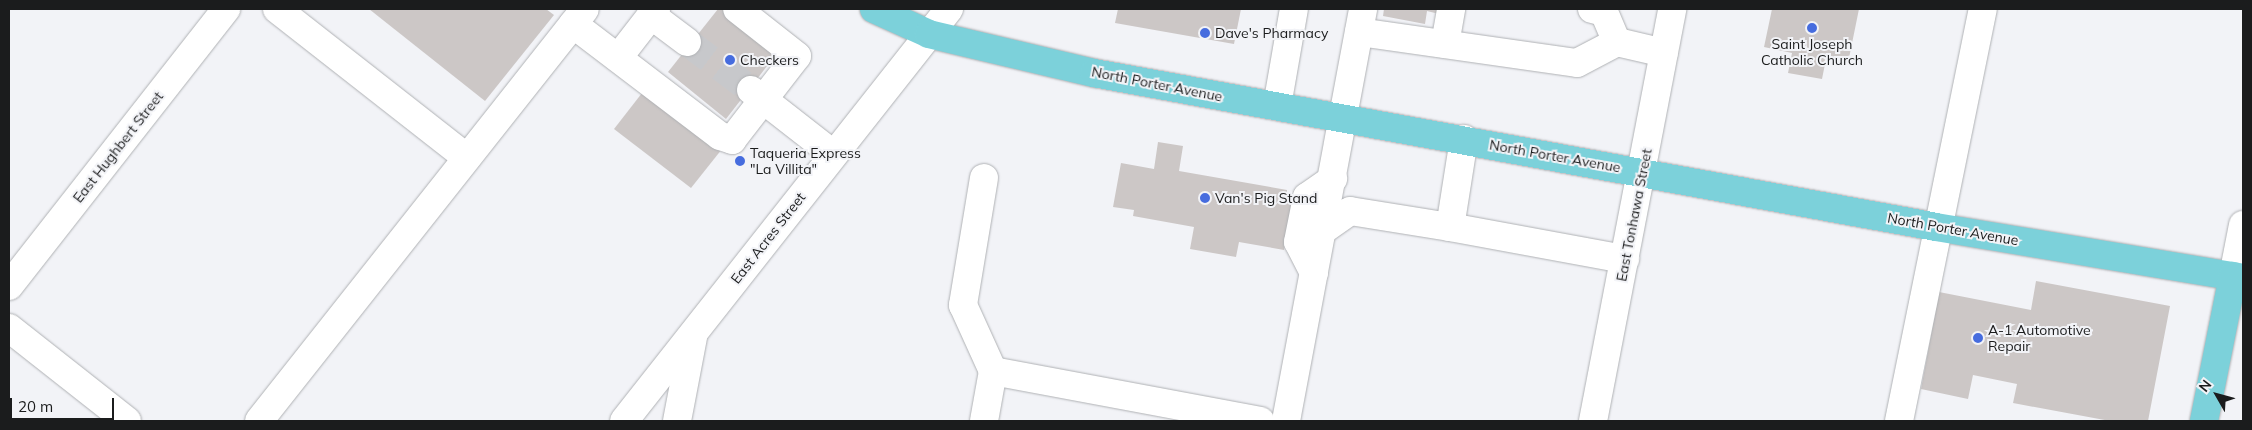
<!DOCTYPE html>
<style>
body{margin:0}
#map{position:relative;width:2252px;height:430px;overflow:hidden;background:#f2f3f7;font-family:Mulish,sans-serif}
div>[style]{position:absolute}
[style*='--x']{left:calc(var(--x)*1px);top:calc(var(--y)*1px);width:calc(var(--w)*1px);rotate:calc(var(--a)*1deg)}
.building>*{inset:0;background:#ccc7c6}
.minor-tunnel>*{height:28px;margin-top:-14px;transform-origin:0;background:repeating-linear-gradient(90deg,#c7c8cb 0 28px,transparent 0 42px)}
.roads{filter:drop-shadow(0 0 1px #afb1b4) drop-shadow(0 0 1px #afb1b4)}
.minor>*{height:28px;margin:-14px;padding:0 14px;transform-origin:14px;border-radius:14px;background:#fff}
.major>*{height:28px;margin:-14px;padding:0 14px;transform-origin:14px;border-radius:14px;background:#7cd1da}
.dots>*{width:14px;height:14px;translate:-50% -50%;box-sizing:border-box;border:2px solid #f2f3f7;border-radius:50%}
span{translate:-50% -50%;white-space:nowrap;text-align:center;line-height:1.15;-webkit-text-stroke:4px #f2f3f7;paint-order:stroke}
.poi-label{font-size:14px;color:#1b1c1d}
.left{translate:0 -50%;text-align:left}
.street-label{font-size:14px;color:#1b1c1d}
.frame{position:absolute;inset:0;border:10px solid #1b1c1d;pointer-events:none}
.north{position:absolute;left:2192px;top:370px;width:50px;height:50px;-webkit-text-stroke:4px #f2f3f7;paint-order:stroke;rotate:308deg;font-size:14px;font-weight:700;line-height:20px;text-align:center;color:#1b1c1d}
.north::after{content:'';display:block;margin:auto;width:18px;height:22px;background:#1b1c1d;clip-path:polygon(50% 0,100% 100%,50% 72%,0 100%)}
.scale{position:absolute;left:10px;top:398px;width:104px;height:22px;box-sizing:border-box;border:2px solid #1b1c1d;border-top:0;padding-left:6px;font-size:15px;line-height:18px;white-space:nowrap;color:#1b1c1d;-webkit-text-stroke:4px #f2f3f7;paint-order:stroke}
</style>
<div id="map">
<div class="building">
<div style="clip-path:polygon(369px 9px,546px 9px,554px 15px,485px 101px)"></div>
<div style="clip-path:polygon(718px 9px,723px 9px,778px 52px,726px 119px,668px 72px)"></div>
<div style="clip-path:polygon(1118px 9px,1241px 9px,1234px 44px,1115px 23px)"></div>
<div style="clip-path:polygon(1384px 9px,1440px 9px,1439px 14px,1427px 11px,1425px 24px,1383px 16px)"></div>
<div style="clip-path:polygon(1772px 9px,1859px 9px,1848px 63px,1826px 59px,1822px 79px,1788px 73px,1792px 53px,1764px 47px)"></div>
<div style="clip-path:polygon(649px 84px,726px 144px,691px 188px,614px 129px)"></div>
<div style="clip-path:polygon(1158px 142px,1183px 146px,1179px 171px,1287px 190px,1287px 197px,1303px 200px,1290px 217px,1284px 250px,1239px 242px,1236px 257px,1190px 249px,1194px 227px,1133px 216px,1134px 210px,1113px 207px,1121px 163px,1154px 169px)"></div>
<div style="clip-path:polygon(2036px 281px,2170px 306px,2148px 421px,2110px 421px,2013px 403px,2017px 384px,1973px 375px,1968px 399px,1921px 389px,1939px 292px,2031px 310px)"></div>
</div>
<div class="minor-tunnel">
<div style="--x:687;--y:42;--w:80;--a:36.9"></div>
</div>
<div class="roads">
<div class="minor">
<div style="--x:277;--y:9;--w:241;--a:38.1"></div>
<div style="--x:1592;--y:9;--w:12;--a:14"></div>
<div style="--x:1604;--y:12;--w:33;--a:67"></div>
<div style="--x:651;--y:15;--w:45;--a:36.9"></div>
<div style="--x:573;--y:24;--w:185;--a:37.3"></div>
<div style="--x:720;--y:136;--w:13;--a:18"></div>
<div style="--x:732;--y:140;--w:106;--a:-52.3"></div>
<div style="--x:797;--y:56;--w:76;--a:-141.9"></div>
<div style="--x:1359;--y:32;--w:220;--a:8.1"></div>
<div style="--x:1577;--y:63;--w:45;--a:-27.7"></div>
<div style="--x:1617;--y:42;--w:48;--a:13.2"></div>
<div style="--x:1445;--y:44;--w:36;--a:-80"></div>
<div style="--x:618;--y:58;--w:62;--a:-52.2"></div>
<div style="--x:751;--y:90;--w:104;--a:38"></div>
<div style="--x:1277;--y:106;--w:98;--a:-80.1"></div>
<div style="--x:1464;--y:139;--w:89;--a:99"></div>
<div style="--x:1450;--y:227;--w:178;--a:10.4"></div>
<div style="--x:984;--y:178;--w:129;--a:99.4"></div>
<div style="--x:963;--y:305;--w:72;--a:65.6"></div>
<div style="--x:1323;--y:230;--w:33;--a:-35"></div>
<div style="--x:1350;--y:211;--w:101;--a:9.1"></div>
<div style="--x:1314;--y:273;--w:35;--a:-117"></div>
<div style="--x:1298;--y:242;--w:46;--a:-78.7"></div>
<div style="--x:1307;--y:197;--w:32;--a:-35"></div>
<div style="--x:2233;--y:276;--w:52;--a:-78.9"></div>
<div style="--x:9;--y:286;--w:352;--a:-51.9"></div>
<div style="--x:9;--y:328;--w:150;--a:38.2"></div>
<div style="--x:993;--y:371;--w:272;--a:10.6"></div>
<div style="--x:259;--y:421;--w:525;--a:-51.65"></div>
<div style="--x:624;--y:421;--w:525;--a:-51.73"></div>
<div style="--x:677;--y:421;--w:86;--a:-79.2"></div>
<div style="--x:984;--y:421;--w:51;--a:-79.8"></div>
<div style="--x:1286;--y:421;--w:419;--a:-79.4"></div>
<div style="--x:1593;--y:421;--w:420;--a:-79.1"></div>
<div style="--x:1899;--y:421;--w:420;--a:-78.5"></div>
</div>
<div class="major">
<div style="--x:874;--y:9;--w:60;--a:24.4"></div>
<div style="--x:929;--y:34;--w:170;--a:13.3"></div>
<div style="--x:1094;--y:73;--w:856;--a:10.36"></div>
<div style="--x:1936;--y:227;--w:311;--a:9.4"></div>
<div style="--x:2204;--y:421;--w:148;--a:-78.7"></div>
</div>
</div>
<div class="dots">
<div style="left:1812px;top:28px;background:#466cde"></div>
<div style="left:1205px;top:33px;background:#466cde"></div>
<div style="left:730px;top:60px;background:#466cde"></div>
<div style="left:740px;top:161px;background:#466cde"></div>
<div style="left:1205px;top:198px;background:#466cde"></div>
<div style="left:1978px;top:338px;background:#466cde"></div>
</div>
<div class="poi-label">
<span class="left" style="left:1215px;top:33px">Dave's Pharmacy</span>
<span style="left:1812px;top:52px">Saint Joseph<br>Catholic Church</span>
<span class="left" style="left:740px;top:60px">Checkers</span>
<span class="left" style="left:750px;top:161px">Taqueria Express<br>"La Villita"</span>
<span class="left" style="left:1215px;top:198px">Van's Pig Stand</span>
<span class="left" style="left:1988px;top:338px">A-1 Automotive<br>Repair</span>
</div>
<div class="street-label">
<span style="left:1157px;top:84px;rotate:11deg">North Porter Avenue</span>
<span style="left:118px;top:147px;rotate:-52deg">East Hughbert Street</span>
<span style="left:1555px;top:156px;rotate:10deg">North Porter Avenue</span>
<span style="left:1634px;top:215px;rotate:-79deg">East Tonhawa Street</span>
<span style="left:1953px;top:229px;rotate:10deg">North Porter Avenue</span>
<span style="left:768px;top:238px;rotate:-52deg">East Acres Street</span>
</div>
<div class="frame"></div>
<div class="north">N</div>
<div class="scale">20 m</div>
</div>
